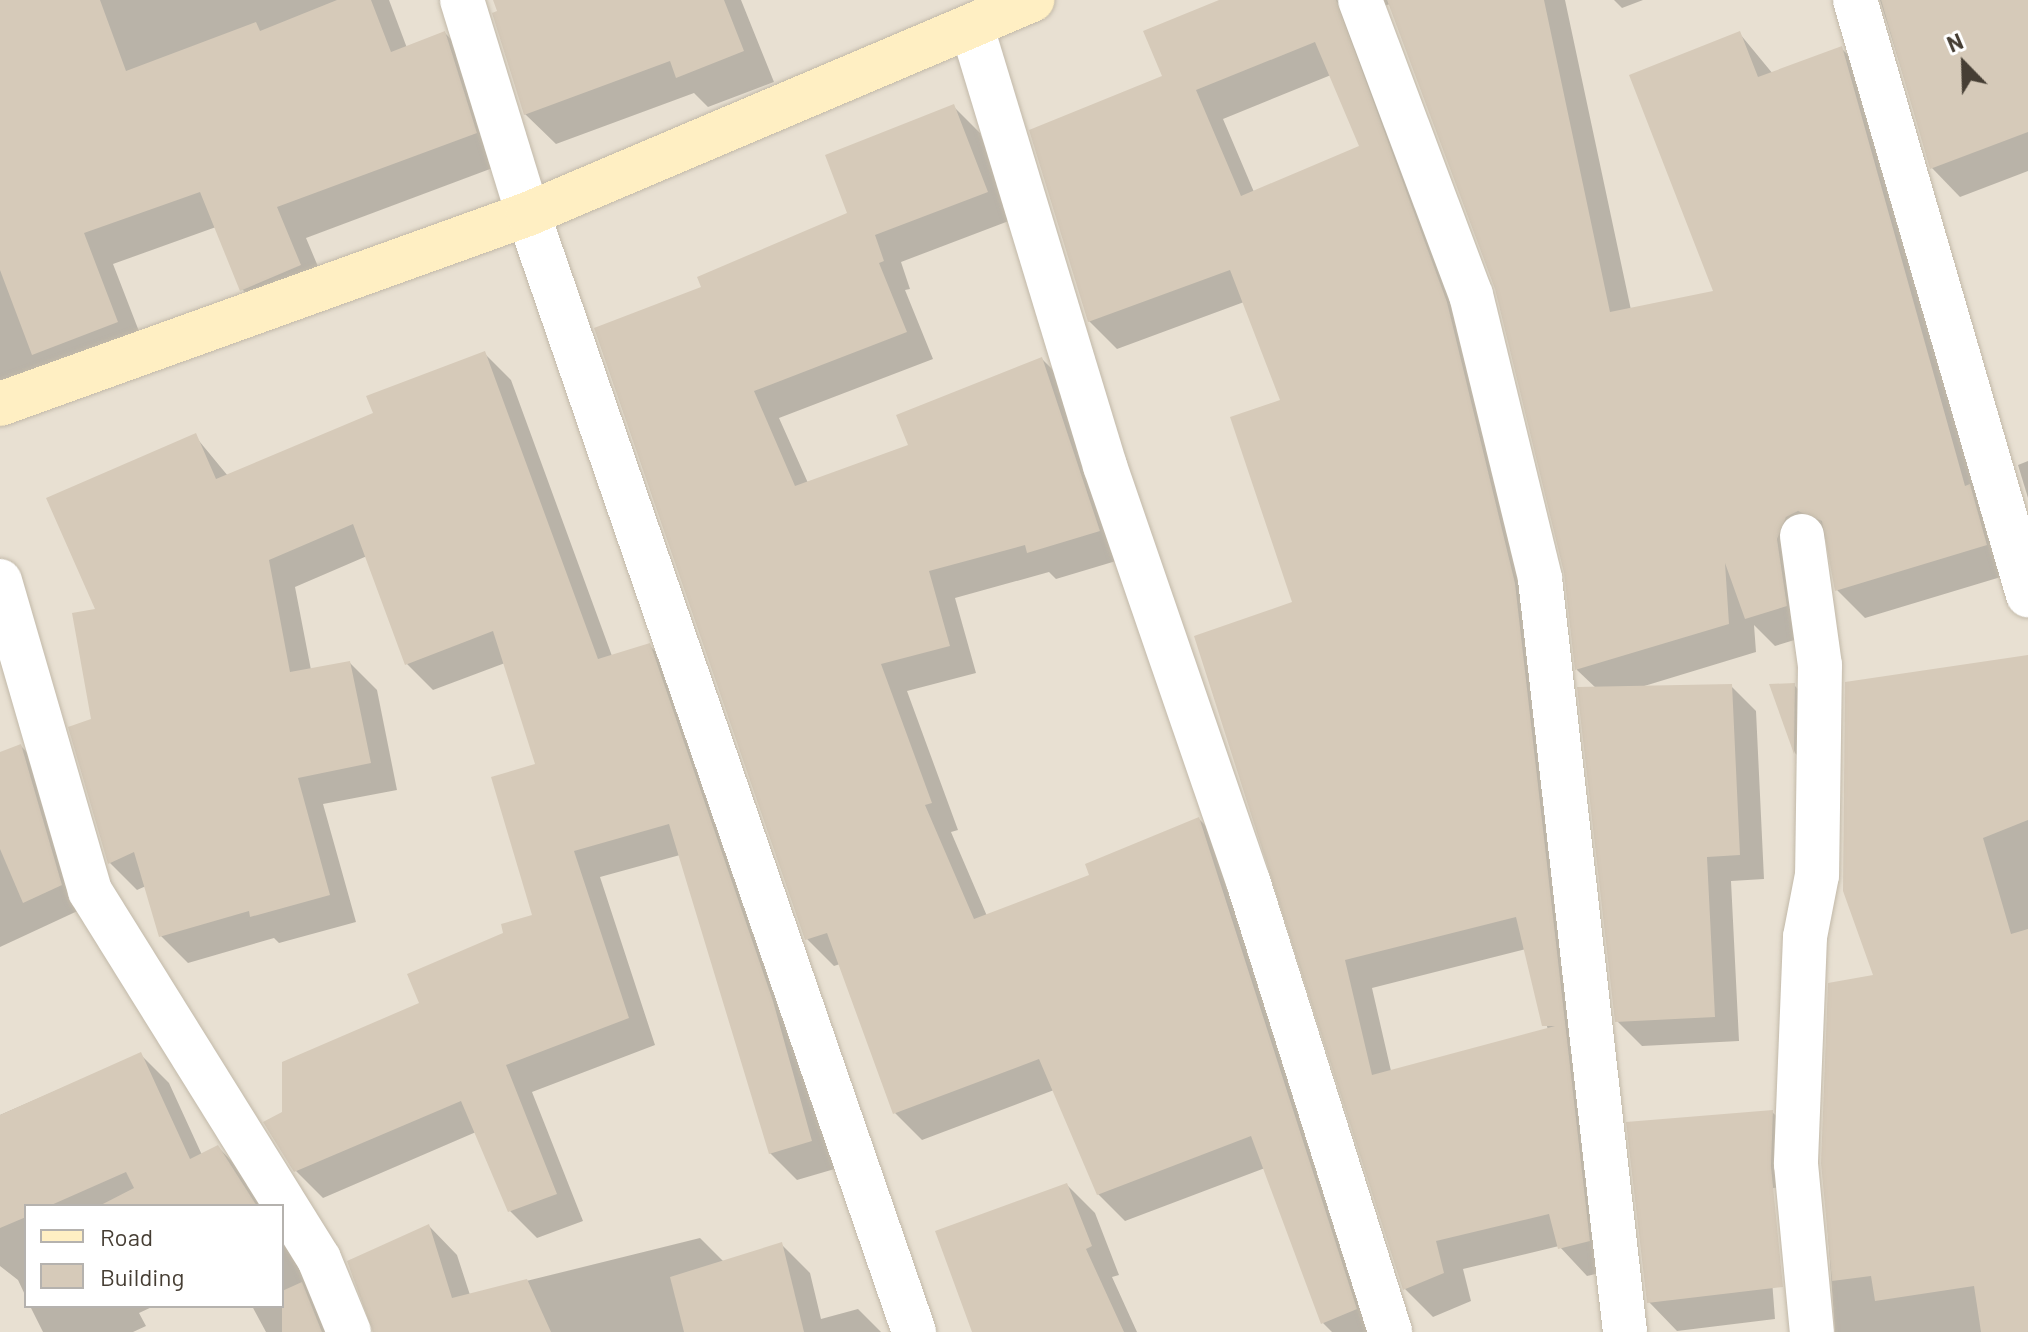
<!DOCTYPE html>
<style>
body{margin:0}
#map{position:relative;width:2028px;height:1332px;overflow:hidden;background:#f3eee4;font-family:Barlow,sans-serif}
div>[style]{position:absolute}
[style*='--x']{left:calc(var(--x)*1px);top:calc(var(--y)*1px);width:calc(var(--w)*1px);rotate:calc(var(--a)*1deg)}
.residential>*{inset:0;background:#e8e0d2}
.shadow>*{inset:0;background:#0003}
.building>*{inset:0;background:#d6cab9}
.roads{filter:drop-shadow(0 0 2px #c2b9a9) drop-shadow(0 0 2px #c2b9a9)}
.street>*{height:44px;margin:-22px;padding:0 22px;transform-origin:22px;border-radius:22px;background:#fff}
.secondary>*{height:44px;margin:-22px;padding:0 22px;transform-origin:22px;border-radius:22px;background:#ffefc3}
span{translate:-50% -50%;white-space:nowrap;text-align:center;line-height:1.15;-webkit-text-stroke:7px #fff;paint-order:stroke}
.legend{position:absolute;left:24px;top:1204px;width:260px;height:104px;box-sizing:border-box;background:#fff;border:2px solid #b5b2ae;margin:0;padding:10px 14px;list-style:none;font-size:24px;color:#463e34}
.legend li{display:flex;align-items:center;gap:16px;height:40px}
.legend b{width:40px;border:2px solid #b5b2ae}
.north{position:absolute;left:1924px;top:24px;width:80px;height:80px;-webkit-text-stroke:6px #fff;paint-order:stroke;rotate:337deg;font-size:22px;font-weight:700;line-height:32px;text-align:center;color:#463e34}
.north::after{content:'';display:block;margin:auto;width:28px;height:36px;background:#463e34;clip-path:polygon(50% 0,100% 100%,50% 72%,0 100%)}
</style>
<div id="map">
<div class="residential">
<div style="clip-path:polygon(evenodd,0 0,2028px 0,2028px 1332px,0 1332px,0 0,26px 1206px,282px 1206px,282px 1306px,26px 1306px,26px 1206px)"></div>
</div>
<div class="shadow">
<div style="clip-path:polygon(0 0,389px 0,407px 48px,445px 33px,475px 64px,506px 163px,306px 238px,330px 295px,273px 320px,242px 289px,216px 227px,113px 264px,147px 352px,0 404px)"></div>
<div style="clip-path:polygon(495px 0,741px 0,774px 82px,708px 107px,694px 93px,556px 144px,525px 114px)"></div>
<div style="clip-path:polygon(evenodd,1226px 0,1565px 0,1631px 310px,1716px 292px,1740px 34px,1773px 74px,1842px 49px,1870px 77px,2014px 573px,1865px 618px,1837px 590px,1827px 538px,1814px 545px,1814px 634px,1775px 646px,1754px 625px,1756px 652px,1641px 687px,1731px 686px,1756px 711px,1764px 879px,1731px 881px,1739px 1041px,1642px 1046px,1617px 1021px,1597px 689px,1577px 670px,1566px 573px,1496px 286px,1390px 4px,1369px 11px,1474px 332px,1543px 613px,1617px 1269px,1587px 1276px,1559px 1246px,1463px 1269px,1471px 1301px,1433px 1317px,1405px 1289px,1196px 637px,1295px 603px,1282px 402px,1244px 302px,1117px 349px,1089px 321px,1164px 77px,1226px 0,1331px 75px,1361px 147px,1254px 192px,1223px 119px,1331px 75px,1226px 0,1526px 949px,1548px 1030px,1391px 1071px,1372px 988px,1526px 949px)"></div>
<div style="clip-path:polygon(1614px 0,1643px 0,1622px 8px)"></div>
<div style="clip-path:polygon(1880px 0,2028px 0,2028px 171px,1960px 197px,1932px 168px)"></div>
<div style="clip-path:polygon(953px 106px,980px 133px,1014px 219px,901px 262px,910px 289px,905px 290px,933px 359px,779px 418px,808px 483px,910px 446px,1042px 359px,1069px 386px,1126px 558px,1056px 579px,1049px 572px,955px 598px,976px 673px,907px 691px,958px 830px,951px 832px,987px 916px,1092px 876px,1199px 819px,1226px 846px,1381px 1332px,1332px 1332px,1323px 1323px,1265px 1168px,1125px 1221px,1098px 1194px,1054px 1090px,922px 1140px,895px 1113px,840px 964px,834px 966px,807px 939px,703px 288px,850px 214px)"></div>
<div style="clip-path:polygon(484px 353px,511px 380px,612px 656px,649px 645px,676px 672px,838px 1168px,797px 1180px,770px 1153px,680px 855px,600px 877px,655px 1045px,532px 1092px,583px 1221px,537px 1238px,510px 1211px,476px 1132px,323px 1198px,296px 1171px,308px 1100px,506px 934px,535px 916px,538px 765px,505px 663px,433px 690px,406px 663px,367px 556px,295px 587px,311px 670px,350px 663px,377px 690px,397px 790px,323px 804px,356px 922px,279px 943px,274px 938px,188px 963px,161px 936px,146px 886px,137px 890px,110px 863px,93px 720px,98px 610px,195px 436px,228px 476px,375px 414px)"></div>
<div style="clip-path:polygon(2028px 461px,2028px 498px,2018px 465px)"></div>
<div style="clip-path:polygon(2028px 656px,2028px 1332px,1835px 1332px,1823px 1163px,1876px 977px)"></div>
<div style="clip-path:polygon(1771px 685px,1794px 685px,1822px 714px,1821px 779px,1795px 753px)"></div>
<div style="clip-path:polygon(21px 746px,44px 770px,84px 908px,0 947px,0 754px)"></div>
<div style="clip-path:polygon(140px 1054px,169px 1083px,202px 1155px,218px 1147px,246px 1176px,265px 1206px,26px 1206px,26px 1297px,18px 1280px,0 1266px,0 1115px)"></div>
<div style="clip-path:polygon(1772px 1112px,1801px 1140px,1799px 1185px,1765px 1189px,1775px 1319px,1677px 1331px,1649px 1302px)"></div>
<div style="clip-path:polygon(1067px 1185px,1095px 1213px,1119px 1275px,1112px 1277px,1137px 1332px,975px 1332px)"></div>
<div style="clip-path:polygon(429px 1226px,457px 1255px,470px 1295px,700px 1238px,724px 1262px,781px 1244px,810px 1273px,821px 1319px,858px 1309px,881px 1332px,375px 1332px)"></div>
<div style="clip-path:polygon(282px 1233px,336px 1332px,266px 1332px,252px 1306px,282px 1306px)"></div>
<div style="clip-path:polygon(30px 1306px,154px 1306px,139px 1313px,146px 1326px,133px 1332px,43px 1332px)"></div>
</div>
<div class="building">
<div style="clip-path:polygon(0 0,100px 0,126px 71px,256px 22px,260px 31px,337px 0,371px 0,391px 52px,445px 31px,477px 133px,277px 207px,301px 265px,240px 291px,200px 192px,84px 233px,118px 322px,32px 355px,0 270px)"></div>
<div style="clip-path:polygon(493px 0,724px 0,744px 51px,676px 78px,670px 61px,524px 115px,492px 13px,497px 11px)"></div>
<div style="clip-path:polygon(evenodd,1219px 0,1336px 0,1447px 302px,1515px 583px,1590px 1241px,1558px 1249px,1549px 1214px,1436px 1241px,1444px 1273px,1403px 1290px,1194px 636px,1292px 602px,1230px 417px,1280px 400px,1230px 270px,1088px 322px,1029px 130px,1162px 76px,1143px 31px,1219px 0,1315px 42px,1359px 146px,1241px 196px,1196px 90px,1315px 42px,1219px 0,1516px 917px,1542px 1026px,1555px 1026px,1372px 1075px,1345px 960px,1516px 917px)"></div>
<div style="clip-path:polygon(1387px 0,1544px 0,1610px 312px,1713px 291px,1629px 75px,1740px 31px,1758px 77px,1842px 46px,1965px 486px,1970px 484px,1987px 545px,1835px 591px,1822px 521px,1798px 511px,1786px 517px,1777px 539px,1787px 606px,1745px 619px,1725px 563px,1729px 624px,1575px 670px,1564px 573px,1495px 289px)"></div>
<div style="clip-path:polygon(1881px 0,2028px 0,2028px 132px,1930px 169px)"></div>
<div style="clip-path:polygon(954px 104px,988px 192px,875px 235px,884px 261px,879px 263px,907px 332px,754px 391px,795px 486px,908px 445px,896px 415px,1042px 357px,1100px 531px,1027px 553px,1025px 545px,929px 571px,950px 646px,881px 664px,932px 803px,925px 805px,974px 919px,1089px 875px,1085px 864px,1199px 817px,1357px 1309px,1321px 1324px,1251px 1136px,1097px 1195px,1039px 1059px,893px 1114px,827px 933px,805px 940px,594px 328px,701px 287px,697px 277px,847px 213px,825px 155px)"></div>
<div style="clip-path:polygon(485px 351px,598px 659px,650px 643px,773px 1001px,812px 1141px,769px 1154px,669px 824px,574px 851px,629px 1018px,506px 1065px,557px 1194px,508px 1212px,461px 1101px,294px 1172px,263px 1122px,282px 1112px,282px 1062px,419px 1003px,407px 974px,503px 933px,501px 924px,532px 915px,491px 777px,535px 764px,493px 631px,405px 665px,353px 524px,269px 560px,290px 672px,350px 661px,371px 763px,298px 778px,330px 895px,250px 917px,249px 911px,159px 937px,134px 852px,108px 864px,68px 727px,91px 719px,72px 613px,95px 609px,46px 498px,196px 433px,216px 479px,373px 413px,366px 396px)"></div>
<div style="clip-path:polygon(2028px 655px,2028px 820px,1983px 838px,2011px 934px,2028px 929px,2028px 1332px,1981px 1332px,1974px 1286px,1875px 1301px,1871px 1276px,1832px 1281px,1821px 1163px,1828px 983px,1873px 975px,1843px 891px,1845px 682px)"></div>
<div style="clip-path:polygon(1795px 683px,1794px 754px,1769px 684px)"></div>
<div style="clip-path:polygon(1732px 684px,1740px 855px,1707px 857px,1715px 1017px,1615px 1022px,1577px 687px)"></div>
<div style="clip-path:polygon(21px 744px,62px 885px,23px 903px,0 849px,0 752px)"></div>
<div style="clip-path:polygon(141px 1052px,190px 1159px,218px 1145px,257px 1206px,99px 1206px,134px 1188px,126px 1172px,49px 1206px,26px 1206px,26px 1217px,0 1228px,0 1115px)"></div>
<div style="clip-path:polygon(1773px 1110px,1771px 1166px,1783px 1287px,1647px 1303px,1626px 1122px)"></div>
<div style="clip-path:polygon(1067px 1183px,1092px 1246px,1086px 1249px,1124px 1332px,972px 1332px,935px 1231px)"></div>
<div style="clip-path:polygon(429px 1224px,452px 1298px,527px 1279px,551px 1332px,373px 1332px,347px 1261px)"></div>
<div style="clip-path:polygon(782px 1242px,804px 1332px,684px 1332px,670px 1277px)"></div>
<div style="clip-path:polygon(302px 1282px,322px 1332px,282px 1332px,282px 1291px)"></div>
</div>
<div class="roads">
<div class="street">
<div style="--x:462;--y:0;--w:224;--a:72.9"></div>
<div style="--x:528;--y:214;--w:1183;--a:70.95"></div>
<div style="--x:1360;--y:0;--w:315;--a:69.4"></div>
<div style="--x:1471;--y:295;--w:292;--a:76.3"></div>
<div style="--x:1540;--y:579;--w:758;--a:83.56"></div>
<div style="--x:1855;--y:0;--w:620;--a:73.79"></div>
<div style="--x:972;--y:28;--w:458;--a:73.1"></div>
<div style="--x:1105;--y:466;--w:439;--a:71"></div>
<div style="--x:1248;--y:881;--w:473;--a:72.5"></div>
<div style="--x:1802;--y:536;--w:130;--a:82.1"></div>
<div style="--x:1820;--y:665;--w:210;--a:90.8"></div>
<div style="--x:1817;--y:875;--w:63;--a:101"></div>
<div style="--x:1805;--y:937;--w:227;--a:92.3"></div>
<div style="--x:1796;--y:1164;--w:169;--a:84.6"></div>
<div style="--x:0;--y:581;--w:323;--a:73.8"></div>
<div style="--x:90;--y:891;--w:433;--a:58.1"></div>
<div style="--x:319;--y:1259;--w:79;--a:67.7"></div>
</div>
<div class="secondary">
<div style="--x:0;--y:404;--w:561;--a:-19.79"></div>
<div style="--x:528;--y:214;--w:548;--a:-23.01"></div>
</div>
</div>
<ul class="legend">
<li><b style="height:10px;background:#ffefc3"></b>Road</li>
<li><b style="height:22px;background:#d6cab9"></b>Building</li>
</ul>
<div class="north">N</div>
</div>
